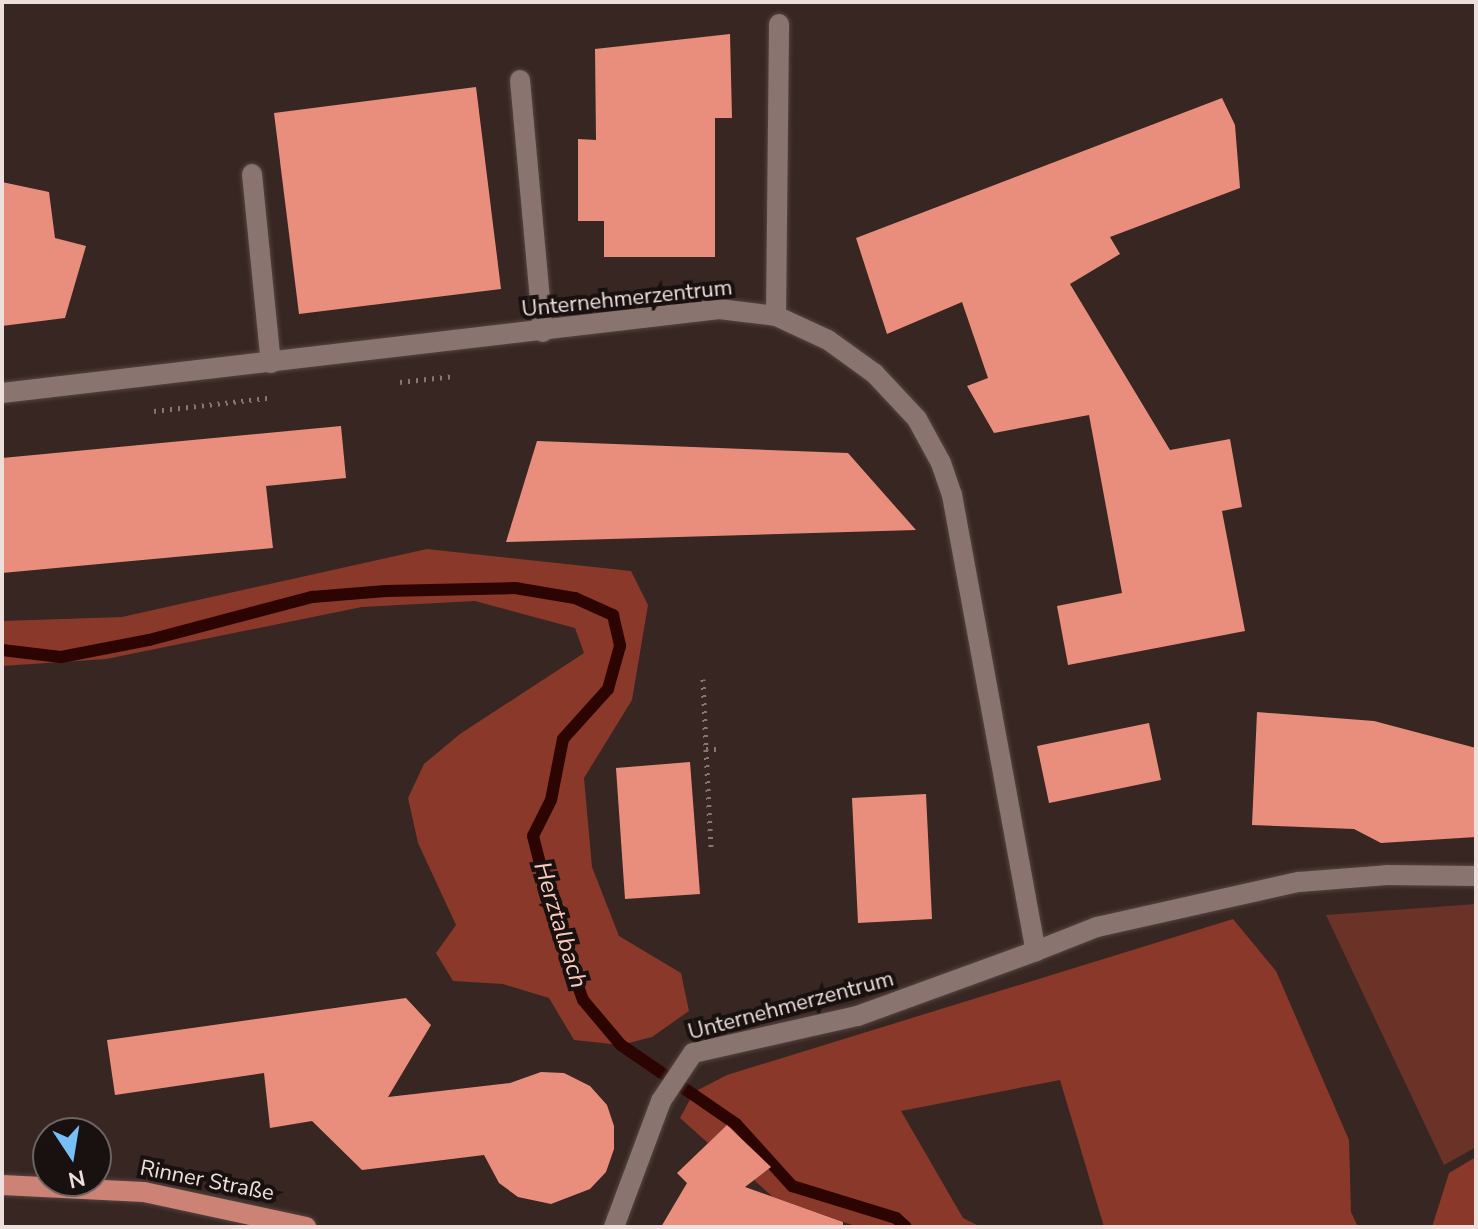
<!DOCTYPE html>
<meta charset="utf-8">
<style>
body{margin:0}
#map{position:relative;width:1478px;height:1229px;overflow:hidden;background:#382622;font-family:"Nunito Sans",sans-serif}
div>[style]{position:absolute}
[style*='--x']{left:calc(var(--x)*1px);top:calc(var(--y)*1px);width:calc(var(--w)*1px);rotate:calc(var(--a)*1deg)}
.green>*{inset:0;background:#6b3328}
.forest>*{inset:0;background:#893829}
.stream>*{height:12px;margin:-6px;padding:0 6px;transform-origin:6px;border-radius:6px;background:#2c0401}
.building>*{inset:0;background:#e98e7c}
.path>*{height:5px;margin-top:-2.5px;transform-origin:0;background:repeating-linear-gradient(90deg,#877774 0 2px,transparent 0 8px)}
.roads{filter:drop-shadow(0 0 2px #544441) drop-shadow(0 0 2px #544441)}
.minor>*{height:20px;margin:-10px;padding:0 10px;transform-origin:10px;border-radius:10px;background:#8a7470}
.major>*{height:20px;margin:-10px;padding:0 10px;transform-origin:10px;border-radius:10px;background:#cc8274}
span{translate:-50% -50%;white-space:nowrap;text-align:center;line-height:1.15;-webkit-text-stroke:8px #19110f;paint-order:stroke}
.street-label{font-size:22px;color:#ecdfdc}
.water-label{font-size:24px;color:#f9c8bd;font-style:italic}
.frame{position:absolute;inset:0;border:4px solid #ecdfdc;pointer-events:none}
.north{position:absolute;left:32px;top:1117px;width:80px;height:80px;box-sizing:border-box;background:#19110f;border:2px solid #6d6361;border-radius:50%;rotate:168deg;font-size:22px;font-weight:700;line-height:32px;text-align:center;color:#ecdfdc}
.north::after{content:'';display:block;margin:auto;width:28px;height:36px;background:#76c0f7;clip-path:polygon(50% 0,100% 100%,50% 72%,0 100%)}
</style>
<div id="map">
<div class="green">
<div style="clip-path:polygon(1476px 904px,1476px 1147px,1444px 1165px,1326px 915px)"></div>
</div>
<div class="forest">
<div style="clip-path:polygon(427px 549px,631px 571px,648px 605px,632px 700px,584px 778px,592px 867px,619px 936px,681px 973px,689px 1011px,652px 1037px,621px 1045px,574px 1040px,549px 998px,503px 984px,453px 981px,436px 953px,456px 925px,418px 843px,408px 798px,424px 764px,460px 734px,584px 653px,575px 628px,475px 601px,362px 607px,106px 659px,2px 666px,2px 621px,122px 617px)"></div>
<div style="clip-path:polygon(1233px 919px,1276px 971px,1349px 1140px,1351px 1212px,1358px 1227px,1104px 1227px,1060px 1080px,901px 1111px,963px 1218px,981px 1227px,858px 1227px,773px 1197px,754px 1180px,771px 1167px,727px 1126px,708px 1143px,680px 1118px,694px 1092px,727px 1075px)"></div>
<div style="clip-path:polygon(1476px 1157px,1476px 1227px,1432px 1227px,1449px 1173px)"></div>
</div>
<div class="stream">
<div style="--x:2;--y:650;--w:59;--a:6.8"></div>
<div style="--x:61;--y:657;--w:90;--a:-10.9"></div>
<div style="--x:149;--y:640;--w:169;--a:-14.8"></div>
<div style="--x:312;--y:597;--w:74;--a:-4.6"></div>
<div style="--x:386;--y:591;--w:129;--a:-1.3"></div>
<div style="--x:515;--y:588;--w:61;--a:9.5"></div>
<div style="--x:575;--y:598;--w:42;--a:24.1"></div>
<div style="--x:613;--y:615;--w:32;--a:77"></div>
<div style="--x:620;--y:646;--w:45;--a:105.6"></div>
<div style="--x:608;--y:689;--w:67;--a:132"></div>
<div style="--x:563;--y:739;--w:62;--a:101.1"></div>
<div style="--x:551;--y:800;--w:40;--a:116.6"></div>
<div style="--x:533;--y:836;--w:90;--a:75.8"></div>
<div style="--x:555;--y:923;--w:82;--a:70"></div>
<div style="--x:583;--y:1000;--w:59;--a:49.8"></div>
<div style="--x:621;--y:1045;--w:140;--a:34.5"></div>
<div style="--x:736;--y:1124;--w:84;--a:47.9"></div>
<div style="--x:792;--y:1186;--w:109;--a:17.1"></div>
<div style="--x:896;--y:1218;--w:13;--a:42"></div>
</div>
<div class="building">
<div style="clip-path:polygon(730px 34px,732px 118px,715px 118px,715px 257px,604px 257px,604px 221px,578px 221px,578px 139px,596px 140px,595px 49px)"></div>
<div style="clip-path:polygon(476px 87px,501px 289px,299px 314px,274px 113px)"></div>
<div style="clip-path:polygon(1222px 98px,1235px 125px,1240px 188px,1110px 237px,1120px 254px,1070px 284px,1170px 450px,1230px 439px,1242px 507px,1222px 511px,1245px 631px,1068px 665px,1057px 606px,1122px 593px,1089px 415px,994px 433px,967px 386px,988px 378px,962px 302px,887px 334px,856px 238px)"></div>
<div style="clip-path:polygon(2px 182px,49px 192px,55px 238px,86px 246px,65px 318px,2px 326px)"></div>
<div style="clip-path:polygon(341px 426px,346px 478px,266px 486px,273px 548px,2px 573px,2px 458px)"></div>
<div style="clip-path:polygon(537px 441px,848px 453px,916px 530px,506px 542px)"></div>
<div style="clip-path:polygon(1257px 712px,1374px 721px,1476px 748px,1476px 837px,1381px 843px,1354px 829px,1252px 825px)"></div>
<div style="clip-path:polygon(1149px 723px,1161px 780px,1049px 803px,1037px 746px)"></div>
<div style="clip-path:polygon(690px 762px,700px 894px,625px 899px,616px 768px)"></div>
<div style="clip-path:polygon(926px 794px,932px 919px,858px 923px,852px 798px)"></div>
<div style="clip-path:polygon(406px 998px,431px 1025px,388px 1097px,510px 1083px,541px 1072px,564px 1073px,590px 1086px,607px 1105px,614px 1126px,614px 1149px,606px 1172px,590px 1189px,551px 1204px,518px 1197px,499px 1183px,484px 1155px,362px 1170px,312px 1121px,270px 1128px,264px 1073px,115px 1095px,107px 1040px)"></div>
<div style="clip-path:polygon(727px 1125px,771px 1167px,745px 1187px,843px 1222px,843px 1227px,661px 1227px,687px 1183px,677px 1173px)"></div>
</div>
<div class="path">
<div style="--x:400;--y:382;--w:54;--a:-6.3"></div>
<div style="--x:154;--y:411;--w:114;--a:-6.6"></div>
<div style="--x:703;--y:679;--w:70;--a:87.5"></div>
<div style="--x:706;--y:749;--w:14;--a:0"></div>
<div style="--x:706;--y:749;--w:99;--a:87.1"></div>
</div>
<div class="roads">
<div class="minor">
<div style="--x:520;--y:80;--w:253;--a:84.8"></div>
<div style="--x:252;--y:174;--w:190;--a:84.3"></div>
<div style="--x:776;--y:316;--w:292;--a:-89.4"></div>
<div style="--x:2;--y:393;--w:722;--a:-6.68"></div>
<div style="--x:719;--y:309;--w:57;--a:7"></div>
<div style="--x:776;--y:316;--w:57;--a:24.8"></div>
<div style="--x:828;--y:340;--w:57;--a:35.7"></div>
<div style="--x:874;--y:373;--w:63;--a:46.9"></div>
<div style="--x:917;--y:419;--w:50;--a:61.4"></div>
<div style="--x:941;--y:463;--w:34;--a:71"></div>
<div style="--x:952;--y:495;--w:464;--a:79.6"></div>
<div style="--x:1036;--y:951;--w:190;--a:160"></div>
<div style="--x:857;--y:1016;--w:168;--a:167.3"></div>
<div style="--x:693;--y:1053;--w:58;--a:123.7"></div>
<div style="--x:661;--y:1101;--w:134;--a:110.5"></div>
<div style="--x:1036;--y:951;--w:66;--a:-21.5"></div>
<div style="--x:1097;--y:927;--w:207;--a:-12.6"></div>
<div style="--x:1299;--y:882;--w:88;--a:-4.5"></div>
<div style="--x:1387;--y:875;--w:89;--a:0.6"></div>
</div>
<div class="major">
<div style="--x:2;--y:1185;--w:142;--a:2.8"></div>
<div style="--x:144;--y:1192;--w:166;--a:12.2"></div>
</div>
</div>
<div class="street-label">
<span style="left:627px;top:299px;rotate:-6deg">Unternehmerzentrum</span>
<span style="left:791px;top:1006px;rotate:-15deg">Unternehmerzentrum</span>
<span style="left:207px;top:1181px;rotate:11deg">Rinner Straße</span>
</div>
<div class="water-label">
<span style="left:560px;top:925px;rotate:73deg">Herztalbach</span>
</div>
<div class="frame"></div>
<div class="north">N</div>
</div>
